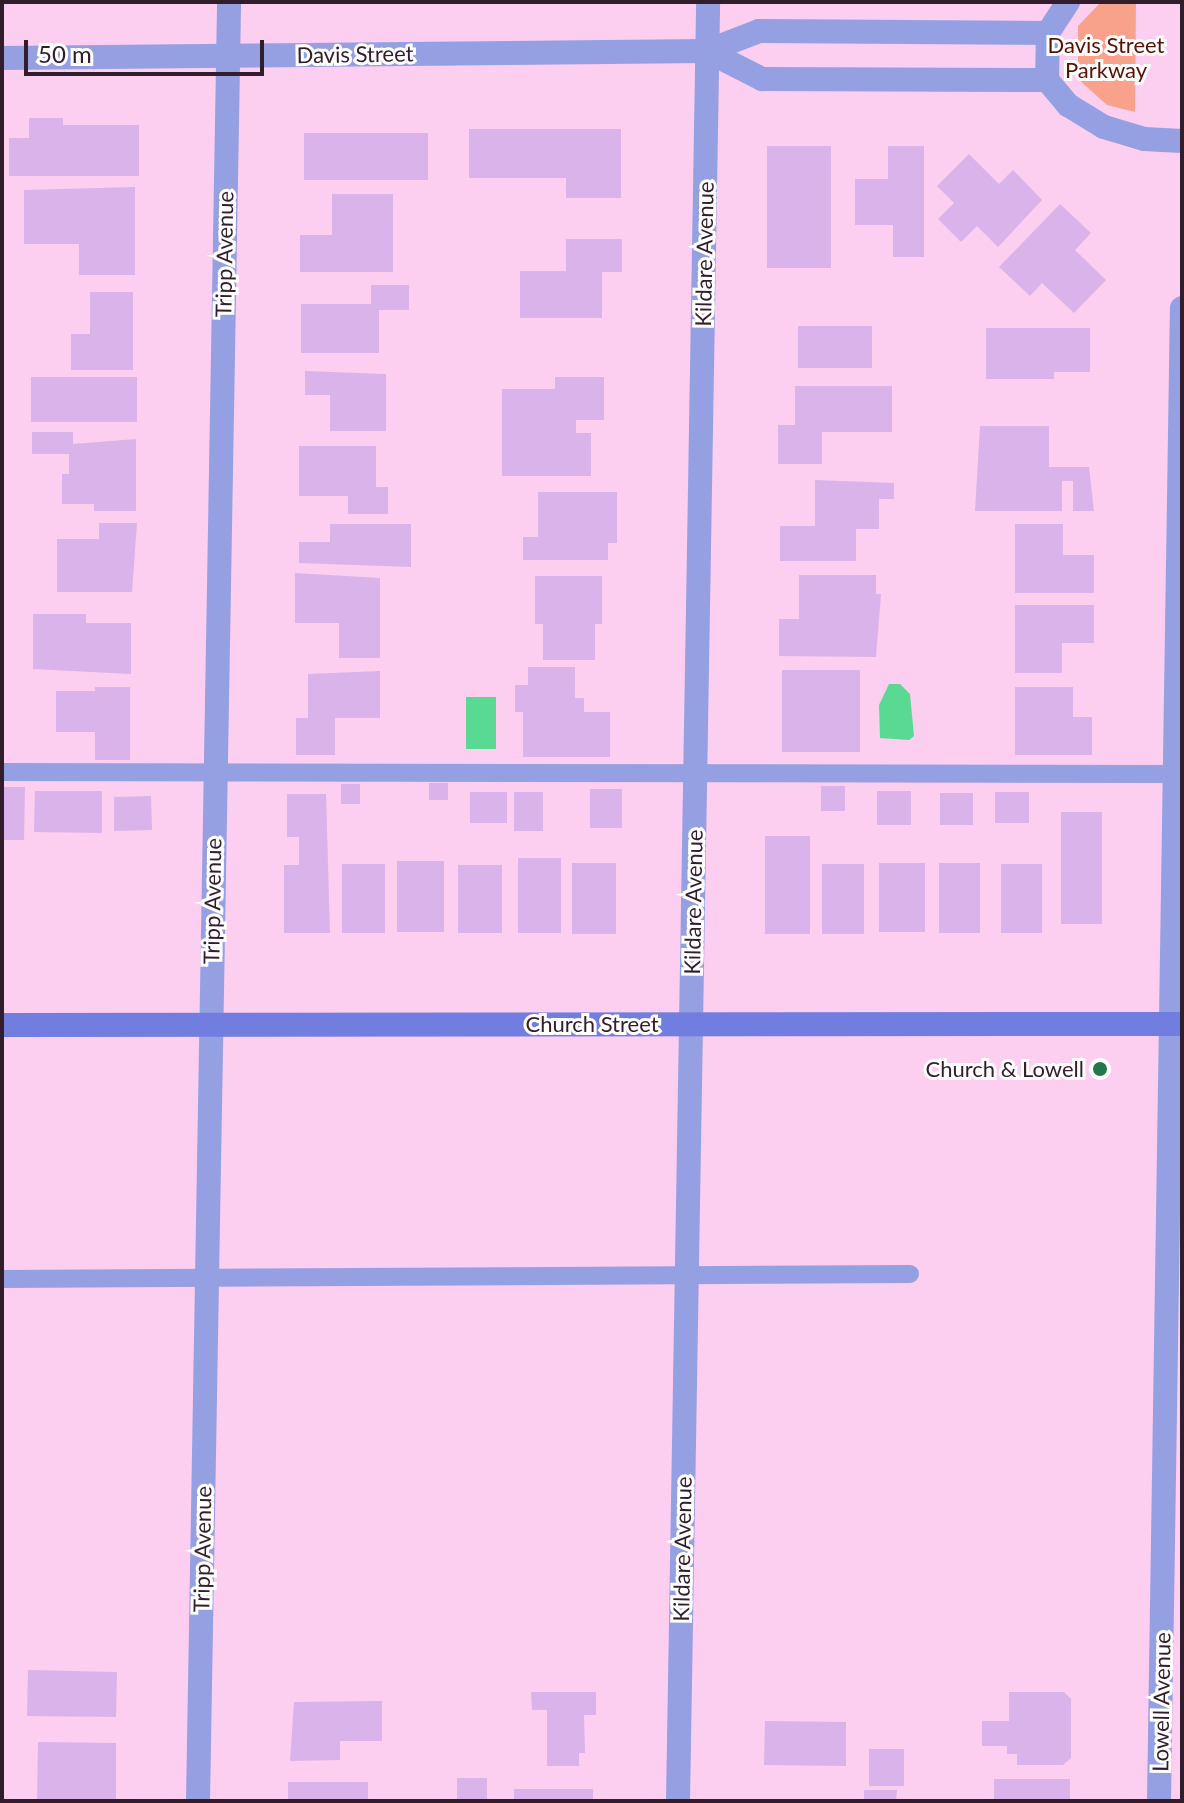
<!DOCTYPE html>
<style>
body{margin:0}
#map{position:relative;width:1184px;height:1803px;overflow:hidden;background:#fccef0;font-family:Lato,sans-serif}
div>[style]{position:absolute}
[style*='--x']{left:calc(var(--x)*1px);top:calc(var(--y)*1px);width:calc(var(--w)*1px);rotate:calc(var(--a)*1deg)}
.green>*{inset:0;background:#f9a28b}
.water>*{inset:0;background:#5ad992}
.building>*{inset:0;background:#d9b3e9}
.lane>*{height:18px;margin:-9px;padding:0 9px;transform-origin:9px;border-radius:9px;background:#94a0e1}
.street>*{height:24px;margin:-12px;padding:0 12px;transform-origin:12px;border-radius:12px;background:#94a0e1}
.secondary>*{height:24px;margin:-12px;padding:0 12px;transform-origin:12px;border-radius:12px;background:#727edf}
.dots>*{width:22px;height:22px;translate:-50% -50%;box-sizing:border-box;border:4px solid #fff;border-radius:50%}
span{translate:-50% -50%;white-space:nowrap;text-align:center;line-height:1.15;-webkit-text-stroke:6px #fff;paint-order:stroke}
.park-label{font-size:22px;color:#5a1000}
.street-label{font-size:22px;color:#321d2d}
.poi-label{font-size:22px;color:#321d2d}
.right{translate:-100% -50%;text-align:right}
.frame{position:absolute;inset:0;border:4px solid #321d2d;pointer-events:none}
.scale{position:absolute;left:24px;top:40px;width:240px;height:36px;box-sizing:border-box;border:4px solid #321d2d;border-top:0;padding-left:10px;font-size:24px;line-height:28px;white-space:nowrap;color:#321d2d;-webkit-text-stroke:6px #fff;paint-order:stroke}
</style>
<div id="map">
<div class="green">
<div style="clip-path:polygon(1101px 2px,1136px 2px,1135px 112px,1107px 105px,1078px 79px,1078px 26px)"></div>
</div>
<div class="water">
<div style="clip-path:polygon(889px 684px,900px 684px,910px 694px,914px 736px,909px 740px,880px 738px,879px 705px)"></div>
<div style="clip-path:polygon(466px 697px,496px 697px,496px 749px,466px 749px)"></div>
</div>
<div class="building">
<div style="clip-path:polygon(29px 118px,63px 118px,63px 125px,139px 125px,139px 176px,9px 176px,9px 138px,29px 138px)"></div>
<div style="clip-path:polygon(469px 129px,621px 129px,621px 198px,566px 198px,566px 178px,469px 178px)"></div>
<div style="clip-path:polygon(304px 133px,428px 133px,428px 180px,304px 180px)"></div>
<div style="clip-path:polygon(767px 146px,831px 146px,831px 268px,767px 268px)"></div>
<div style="clip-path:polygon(888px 146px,924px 146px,924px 257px,893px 257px,893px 225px,855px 225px,855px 179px,888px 179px)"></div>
<div style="clip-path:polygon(969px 154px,999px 184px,1013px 170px,1042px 200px,998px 247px,977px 226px,961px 242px,938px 219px,954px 203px,937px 186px)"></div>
<div style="clip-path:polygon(135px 187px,135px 275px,79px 275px,79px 244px,24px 244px,24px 190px)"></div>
<div style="clip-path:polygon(332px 194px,393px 194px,393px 272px,300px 272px,300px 235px,332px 235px)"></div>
<div style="clip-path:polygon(1060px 204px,1091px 233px,1075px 250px,1106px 280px,1074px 313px,1042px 283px,1030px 296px,999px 267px)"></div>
<div style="clip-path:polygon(566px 239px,622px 239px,622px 272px,602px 272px,602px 318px,520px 318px,520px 271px,566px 271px)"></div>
<div style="clip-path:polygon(371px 285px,409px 285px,409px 310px,379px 310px,379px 353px,301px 353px,301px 304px,371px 304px)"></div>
<div style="clip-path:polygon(90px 292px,133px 292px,133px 370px,71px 370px,71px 334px,90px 334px)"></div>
<div style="clip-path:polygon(798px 326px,872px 326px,872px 368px,798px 368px)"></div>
<div style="clip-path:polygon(986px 328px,1090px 328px,1090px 372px,1054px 372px,1054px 379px,986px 379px)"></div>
<div style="clip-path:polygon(305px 371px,386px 374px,386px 431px,330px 431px,330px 395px,305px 395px)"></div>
<div style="clip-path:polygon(31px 377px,137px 377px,137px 422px,31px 422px)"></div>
<div style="clip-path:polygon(555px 377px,604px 377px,604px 420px,576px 420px,576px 433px,591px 433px,591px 476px,502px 476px,502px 389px,555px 389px)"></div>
<div style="clip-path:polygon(795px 386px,892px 386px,892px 432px,822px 432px,822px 464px,778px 464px,778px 425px,795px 425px)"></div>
<div style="clip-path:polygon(980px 426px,1049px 426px,1049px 467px,1089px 467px,1094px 511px,1073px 511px,1073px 481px,1062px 481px,1062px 511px,975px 511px)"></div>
<div style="clip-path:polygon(32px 432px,73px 432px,73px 444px,136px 439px,136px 511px,94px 511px,94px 504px,62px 504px,62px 474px,69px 474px,69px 454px,32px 454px)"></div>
<div style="clip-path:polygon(299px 446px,376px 446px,376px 487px,388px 487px,388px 514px,348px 514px,348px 496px,299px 496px)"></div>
<div style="clip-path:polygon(815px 480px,894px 483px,894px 499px,879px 499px,879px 529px,856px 529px,856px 561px,780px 561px,780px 526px,815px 526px)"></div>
<div style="clip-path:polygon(538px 492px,617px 492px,617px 543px,608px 543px,608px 560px,523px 560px,523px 537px,538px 537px)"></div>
<div style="clip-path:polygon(99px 523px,137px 523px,132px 592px,57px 592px,57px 539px,99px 539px)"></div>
<div style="clip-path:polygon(330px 524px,411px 524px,411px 567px,299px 563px,299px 542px,330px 542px)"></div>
<div style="clip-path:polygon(1015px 524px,1063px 524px,1063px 555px,1094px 555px,1094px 593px,1015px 593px)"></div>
<div style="clip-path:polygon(295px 573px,380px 578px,380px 658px,339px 658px,339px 623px,295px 623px)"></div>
<div style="clip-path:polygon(799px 575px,876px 575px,876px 594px,881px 594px,876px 657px,779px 656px,779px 619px,799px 619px)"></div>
<div style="clip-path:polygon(535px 576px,602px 576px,602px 624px,595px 624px,595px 660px,543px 660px,543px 624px,535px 624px)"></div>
<div style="clip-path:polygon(1015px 605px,1094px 605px,1094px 643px,1062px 643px,1062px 673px,1015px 673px)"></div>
<div style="clip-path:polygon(33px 614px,86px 614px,86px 623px,131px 623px,131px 674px,33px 669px)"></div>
<div style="clip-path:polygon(528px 667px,575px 667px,575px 698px,584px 698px,584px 712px,610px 712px,610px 757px,523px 757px,523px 712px,515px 712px,515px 685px,528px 685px)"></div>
<div style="clip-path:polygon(782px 670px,860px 670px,860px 752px,782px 752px)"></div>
<div style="clip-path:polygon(380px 671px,380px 718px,335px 718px,335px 755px,296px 755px,296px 718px,308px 718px,308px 674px)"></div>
<div style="clip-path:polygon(95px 687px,130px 687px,130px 760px,95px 760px,95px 732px,56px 732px,56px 691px,95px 691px)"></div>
<div style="clip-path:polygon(1015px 687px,1073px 687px,1073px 717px,1092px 717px,1092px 755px,1015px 755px)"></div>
<div style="clip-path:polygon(429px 783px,448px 783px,448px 800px,429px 800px)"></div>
<div style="clip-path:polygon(341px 784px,360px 784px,360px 804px,341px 804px)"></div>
<div style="clip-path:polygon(821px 786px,845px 786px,845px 811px,821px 811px)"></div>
<div style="clip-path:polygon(2px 787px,25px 787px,24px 840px,2px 840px)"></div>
<div style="clip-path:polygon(590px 789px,622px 789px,622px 828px,590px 828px)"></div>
<div style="clip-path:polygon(35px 791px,102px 791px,102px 833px,34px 832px)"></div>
<div style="clip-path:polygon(877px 791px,911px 791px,911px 825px,877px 825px)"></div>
<div style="clip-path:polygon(470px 792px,507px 792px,507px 823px,470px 823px)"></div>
<div style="clip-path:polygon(514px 792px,543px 792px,543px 831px,514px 831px)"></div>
<div style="clip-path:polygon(995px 792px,1029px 792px,1029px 823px,995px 823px)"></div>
<div style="clip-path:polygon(940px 793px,973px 793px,973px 825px,940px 825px)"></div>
<div style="clip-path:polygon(287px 794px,326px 794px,330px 933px,284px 933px,284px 865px,299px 865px,299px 837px,287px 837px)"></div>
<div style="clip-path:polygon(151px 796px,152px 830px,114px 831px,114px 797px)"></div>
<div style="clip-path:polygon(1061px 812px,1102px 812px,1102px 924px,1061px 924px)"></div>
<div style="clip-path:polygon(765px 836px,810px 836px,810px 934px,765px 934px)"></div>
<div style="clip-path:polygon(518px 858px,561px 858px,561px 933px,518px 933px)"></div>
<div style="clip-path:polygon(397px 861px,444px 861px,444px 932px,397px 932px)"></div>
<div style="clip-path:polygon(572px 863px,616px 863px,616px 934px,572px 934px)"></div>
<div style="clip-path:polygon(879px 863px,925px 863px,925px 932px,879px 932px)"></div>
<div style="clip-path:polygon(939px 863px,980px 863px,980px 933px,939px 933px)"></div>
<div style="clip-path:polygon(342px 864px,385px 864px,385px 933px,342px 933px)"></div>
<div style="clip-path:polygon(822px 864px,864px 864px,864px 934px,822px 934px)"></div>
<div style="clip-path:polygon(1001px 864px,1042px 864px,1042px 933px,1001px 933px)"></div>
<div style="clip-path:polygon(458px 865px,502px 865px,502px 933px,458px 933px)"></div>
<div style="clip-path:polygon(28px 1670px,117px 1672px,116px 1717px,27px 1716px)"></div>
<div style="clip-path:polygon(531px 1692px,596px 1692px,596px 1715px,584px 1715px,585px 1753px,579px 1753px,579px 1766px,547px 1766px,547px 1710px,532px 1710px)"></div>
<div style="clip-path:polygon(1009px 1692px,1064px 1692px,1071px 1699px,1071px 1758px,1063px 1765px,1017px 1765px,1017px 1754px,1007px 1754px,1007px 1746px,982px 1746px,982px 1721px,1009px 1721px)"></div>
<div style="clip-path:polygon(382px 1701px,382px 1741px,340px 1741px,340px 1760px,290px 1761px,294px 1702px)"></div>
<div style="clip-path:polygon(765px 1721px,846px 1722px,846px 1766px,764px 1765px)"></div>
<div style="clip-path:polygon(38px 1742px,116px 1743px,116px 1801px,37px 1801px)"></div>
<div style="clip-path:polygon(869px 1749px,904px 1749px,904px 1786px,869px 1786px)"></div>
<div style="clip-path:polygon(457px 1778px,487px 1778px,487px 1801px,457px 1801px)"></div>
<div style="clip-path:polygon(994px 1779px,1070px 1779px,1070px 1801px,994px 1801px)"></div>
<div style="clip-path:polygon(288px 1782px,368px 1782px,368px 1801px,288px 1801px)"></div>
<div style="clip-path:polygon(514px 1789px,593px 1789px,593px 1801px,514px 1801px)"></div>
<div style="clip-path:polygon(864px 1790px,897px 1790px,896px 1801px,864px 1801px)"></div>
</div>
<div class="lane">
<div style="--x:2;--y:772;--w:1180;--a:0.1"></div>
<div style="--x:2;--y:1279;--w:908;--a:-0.32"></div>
</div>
<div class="street">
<div style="--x:1068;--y:2;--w:37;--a:123"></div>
<div style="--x:1048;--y:33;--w:47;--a:91.2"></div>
<div style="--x:1047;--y:80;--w:33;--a:50"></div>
<div style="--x:1068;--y:105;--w:42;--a:31.4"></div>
<div style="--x:1104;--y:127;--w:42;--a:16.7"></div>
<div style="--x:1144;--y:139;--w:38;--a:3"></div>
<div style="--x:707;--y:51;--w:62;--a:27"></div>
<div style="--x:762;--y:79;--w:285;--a:0.2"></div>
<div style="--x:2;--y:58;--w:705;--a:-0.57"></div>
<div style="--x:707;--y:51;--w:56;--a:-21"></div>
<div style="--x:759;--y:31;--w:289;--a:0.4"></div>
<div style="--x:198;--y:1801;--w:1799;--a:-89.01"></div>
<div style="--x:678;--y:1801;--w:1799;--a:-89.04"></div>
<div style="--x:1159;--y:1801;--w:1493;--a:-89.12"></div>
</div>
<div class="secondary">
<div style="--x:2;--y:1025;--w:1180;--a:-0.05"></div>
</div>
<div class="dots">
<div style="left:1100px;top:1069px;background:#22784b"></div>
</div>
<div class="park-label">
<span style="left:1106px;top:57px">Davis Street<br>Parkway</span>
</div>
<div class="street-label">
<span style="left:355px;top:54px;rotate:-1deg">Davis Street</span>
<span style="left:224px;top:254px;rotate:-89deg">Tripp Avenue</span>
<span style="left:704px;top:254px;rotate:-89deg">Kildare Avenue</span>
<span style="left:212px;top:901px;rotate:-89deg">Tripp Avenue</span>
<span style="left:693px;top:902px;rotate:-89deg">Kildare Avenue</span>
<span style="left:592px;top:1024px">Church Street</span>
<span style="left:202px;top:1549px;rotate:-89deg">Tripp Avenue</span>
<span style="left:682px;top:1549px;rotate:-89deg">Kildare Avenue</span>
<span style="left:1161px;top:1702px;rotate:-89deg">Lowell Avenue</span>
</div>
<div class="poi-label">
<span class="right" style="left:1084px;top:1069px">Church &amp; Lowell</span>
</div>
<div class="frame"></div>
<div class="scale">50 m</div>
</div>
